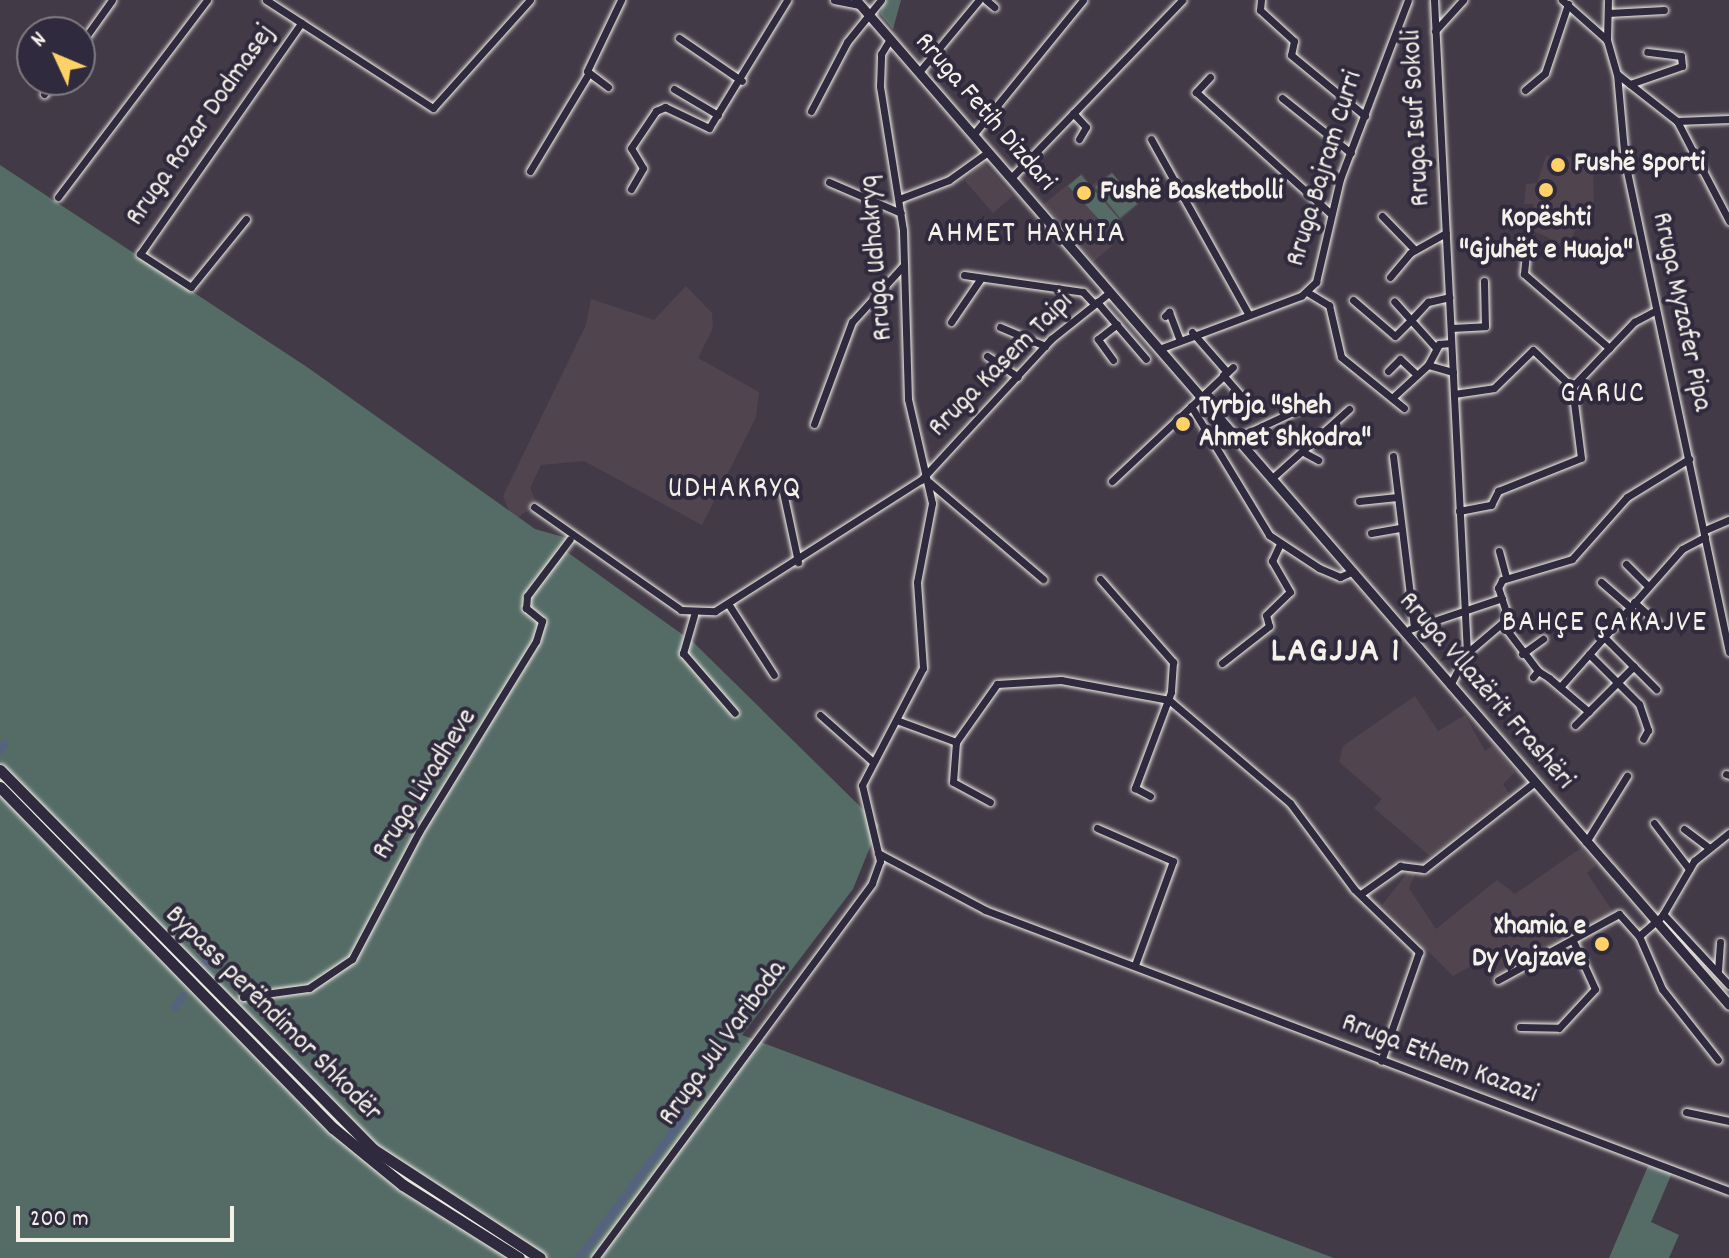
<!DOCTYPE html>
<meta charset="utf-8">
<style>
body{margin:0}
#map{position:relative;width:1729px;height:1258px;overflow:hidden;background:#423a47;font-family:Dekko,sans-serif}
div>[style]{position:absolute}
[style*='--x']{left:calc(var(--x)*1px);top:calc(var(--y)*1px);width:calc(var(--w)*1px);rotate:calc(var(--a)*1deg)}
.built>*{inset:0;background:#50454e}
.green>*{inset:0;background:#556b66}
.canal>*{height:8px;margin:-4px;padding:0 4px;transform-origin:4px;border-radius:4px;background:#56637f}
.roads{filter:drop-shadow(0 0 2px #f4f1e8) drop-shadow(0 0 2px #f4f1e8)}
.minor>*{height:7px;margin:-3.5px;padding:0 3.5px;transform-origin:3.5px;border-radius:3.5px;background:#2f2a3d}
.major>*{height:9px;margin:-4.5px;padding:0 4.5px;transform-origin:4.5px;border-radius:4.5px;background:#2f2a3d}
.highway>*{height:11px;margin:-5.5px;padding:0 5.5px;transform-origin:5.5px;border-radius:5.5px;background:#2f2a3d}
.dots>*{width:22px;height:22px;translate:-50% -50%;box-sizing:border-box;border:4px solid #2f2a3d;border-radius:50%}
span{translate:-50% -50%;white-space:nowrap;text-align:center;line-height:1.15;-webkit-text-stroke:8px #2f2a3d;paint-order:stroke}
.street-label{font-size:28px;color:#f4f1e8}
.poi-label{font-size:28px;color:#f4f1e8;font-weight:700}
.left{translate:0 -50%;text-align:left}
.right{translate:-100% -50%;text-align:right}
.neighbourhood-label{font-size:30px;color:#f4f1e8;letter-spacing:2px}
.quarter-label{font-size:32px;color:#f4f1e8;letter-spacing:2px}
.district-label{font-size:36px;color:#f4f1e8;font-weight:700;letter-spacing:2px}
.north{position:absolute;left:16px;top:16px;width:80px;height:80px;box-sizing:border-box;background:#2f2a3d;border:2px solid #7e7a81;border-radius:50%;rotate:314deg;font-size:22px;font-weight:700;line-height:32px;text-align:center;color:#f4f1e8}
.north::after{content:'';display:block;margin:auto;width:28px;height:36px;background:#ffd166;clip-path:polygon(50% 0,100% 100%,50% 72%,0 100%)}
.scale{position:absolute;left:16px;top:1206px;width:218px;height:36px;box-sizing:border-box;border:4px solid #f4f1e8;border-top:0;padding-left:10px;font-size:24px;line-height:28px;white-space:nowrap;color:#f4f1e8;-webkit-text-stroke:6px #2f2a3d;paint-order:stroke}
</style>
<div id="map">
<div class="built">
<div style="clip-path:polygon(1546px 156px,1593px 157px,1594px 221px,1578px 221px,1570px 246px,1549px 247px,1549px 238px,1526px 228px,1534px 204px,1524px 204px,1526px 184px,1537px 183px)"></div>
<div style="clip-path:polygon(982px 161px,1013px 196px,993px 213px,965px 181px)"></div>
<div style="clip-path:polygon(1112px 172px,1139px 204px,1106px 233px,1113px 245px,1094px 261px,1044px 204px,1082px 173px,1091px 186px)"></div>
<div style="clip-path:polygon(686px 286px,712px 313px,713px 328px,698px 358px,759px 392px,756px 417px,702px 525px,584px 461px,541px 465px,530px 488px,537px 504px,513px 521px,503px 496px,586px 325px,591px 299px,654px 320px)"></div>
<div style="clip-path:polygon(1415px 696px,1438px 731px,1465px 715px,1485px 751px,1493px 745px,1515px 772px,1503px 784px,1510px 795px,1430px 856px,1374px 808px,1382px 799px,1339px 762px,1343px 746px)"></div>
<div style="clip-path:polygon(1581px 848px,1596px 865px,1587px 873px,1613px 912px,1564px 946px,1494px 977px,1482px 960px,1453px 976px,1382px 905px,1411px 868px,1416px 872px,1409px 888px,1436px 929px,1497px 880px,1515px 894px)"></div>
</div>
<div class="green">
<div style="clip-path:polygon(885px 0,901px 0,893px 29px,880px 14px)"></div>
<div style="clip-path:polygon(0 165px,307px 367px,535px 529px,567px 538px,560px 547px,693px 642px,879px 825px,853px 889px,742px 1035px,1334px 1258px,0 1258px)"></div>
<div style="clip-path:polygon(1112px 173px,1137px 204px,1120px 218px,1095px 187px)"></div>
<div style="clip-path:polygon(1081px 175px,1119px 219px,1108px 229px,1068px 186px)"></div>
<div style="clip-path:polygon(1648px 1166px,1672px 1173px,1651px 1222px,1679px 1235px,1669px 1258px,1609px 1258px)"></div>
</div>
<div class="canal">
<div style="--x:0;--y:750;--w:7;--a:-56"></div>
<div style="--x:205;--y:963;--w:14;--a:-65"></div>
<div style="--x:175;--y:1008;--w:15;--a:-58"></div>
<div style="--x:579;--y:1258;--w:181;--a:-53.3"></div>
</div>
<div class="roads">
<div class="minor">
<div style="--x:266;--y:0;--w:199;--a:32.9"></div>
<div style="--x:433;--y:108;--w:145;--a:-48.1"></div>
<div style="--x:834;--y:0;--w:26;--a:11"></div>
<div style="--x:986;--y:0;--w:11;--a:41"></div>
<div style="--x:1261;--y:0;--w:10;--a:96"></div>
<div style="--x:1260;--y:10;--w:46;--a:42.4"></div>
<div style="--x:1294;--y:41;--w:14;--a:102"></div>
<div style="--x:1291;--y:55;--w:96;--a:39.5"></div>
<div style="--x:1434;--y:0;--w:654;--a:87.11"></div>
<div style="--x:1467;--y:653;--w:36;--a:118"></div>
<div style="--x:1562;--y:0;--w:60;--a:41.6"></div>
<div style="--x:1607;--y:40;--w:35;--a:74"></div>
<div style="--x:1617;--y:74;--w:76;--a:38.1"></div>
<div style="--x:1677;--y:121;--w:52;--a:-2.2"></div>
<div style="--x:1608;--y:13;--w:56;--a:-3.1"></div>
<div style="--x:1435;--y:31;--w:42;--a:-47.9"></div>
<div style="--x:679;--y:38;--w:76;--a:34.3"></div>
<div style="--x:1607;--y:40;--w:40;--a:-88.6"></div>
<div style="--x:80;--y:45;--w:55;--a:-54.6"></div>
<div style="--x:919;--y:72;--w:94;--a:-50.2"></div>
<div style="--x:1617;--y:74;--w:88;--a:84.8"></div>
<div style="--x:1625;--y:162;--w:501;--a:78.02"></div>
<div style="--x:1210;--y:77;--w:21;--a:133"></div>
<div style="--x:1196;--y:92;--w:181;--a:42.1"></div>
<div style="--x:1630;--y:84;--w:55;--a:-19.1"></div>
<div style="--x:1682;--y:66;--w:10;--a:-96"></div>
<div style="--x:1681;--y:56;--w:34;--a:-173"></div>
<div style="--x:608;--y:87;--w:26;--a:-143"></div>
<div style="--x:587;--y:71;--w:79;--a:-64.4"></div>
<div style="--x:674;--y:89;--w:51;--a:30.6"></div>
<div style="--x:1525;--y:90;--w:26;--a:-40"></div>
<div style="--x:1545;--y:73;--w:73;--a:-71.6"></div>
<div style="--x:44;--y:94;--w:18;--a:-52"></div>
<div style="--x:1282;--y:98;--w:88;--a:38.6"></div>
<div style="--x:811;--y:111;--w:78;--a:-62.4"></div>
<div style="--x:847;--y:42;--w:54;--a:-51"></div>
<div style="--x:1073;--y:113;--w:19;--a:47"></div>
<div style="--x:1086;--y:127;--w:14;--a:120"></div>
<div style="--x:1677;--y:121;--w:113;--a:62.5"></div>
<div style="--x:973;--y:135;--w:174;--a:-50.8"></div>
<div style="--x:1151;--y:139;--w:199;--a:60.9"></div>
<div style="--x:530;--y:171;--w:111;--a:-59"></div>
<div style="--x:1011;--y:178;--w:247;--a:-46.1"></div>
<div style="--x:829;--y:182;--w:78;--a:23.3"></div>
<div style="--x:631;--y:189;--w:24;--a:-60"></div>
<div style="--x:643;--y:168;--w:23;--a:-121"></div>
<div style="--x:631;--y:148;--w:45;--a:-56"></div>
<div style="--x:656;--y:111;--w:10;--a:-24"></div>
<div style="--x:665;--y:107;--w:49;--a:25.5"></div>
<div style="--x:709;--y:128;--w:150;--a:-58.6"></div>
<div style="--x:58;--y:197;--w:247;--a:-52.9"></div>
<div style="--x:899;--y:199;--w:53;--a:-20.8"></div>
<div style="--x:949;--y:180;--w:48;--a:-35.7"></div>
<div style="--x:1382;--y:216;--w:47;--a:45.9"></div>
<div style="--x:246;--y:219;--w:87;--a:129"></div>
<div style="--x:191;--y:287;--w:61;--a:-147.1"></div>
<div style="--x:140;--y:254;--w:282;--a:-55.1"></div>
<div style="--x:1526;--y:254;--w:20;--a:96"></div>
<div style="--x:1524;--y:274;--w:113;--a:41"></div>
<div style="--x:964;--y:275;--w:120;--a:8.1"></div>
<div style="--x:1083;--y:292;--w:16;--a:47"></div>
<div style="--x:1390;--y:277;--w:31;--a:-50"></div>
<div style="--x:1410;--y:253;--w:41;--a:-29.1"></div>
<div style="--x:1307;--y:292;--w:26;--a:31"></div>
<div style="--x:1329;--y:305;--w:53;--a:77"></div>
<div style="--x:1341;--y:357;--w:81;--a:39"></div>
<div style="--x:1353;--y:300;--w:55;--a:40.6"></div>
<div style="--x:1395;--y:336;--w:23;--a:-45"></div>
<div style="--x:1411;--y:320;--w:25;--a:-132"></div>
<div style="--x:1097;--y:302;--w:75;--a:49.3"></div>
<div style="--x:1165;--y:316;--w:6;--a:-45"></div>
<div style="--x:1169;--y:312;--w:28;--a:69"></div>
<div style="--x:951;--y:322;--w:53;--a:-55.7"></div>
<div style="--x:1000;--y:327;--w:49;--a:22.9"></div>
<div style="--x:1451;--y:328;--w:34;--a:-3"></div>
<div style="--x:1485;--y:326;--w:45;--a:-91.3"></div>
<div style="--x:1192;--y:332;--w:53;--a:48.8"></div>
<div style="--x:1436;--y:348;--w:38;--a:-132"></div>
<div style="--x:1411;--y:320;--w:25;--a:-47"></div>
<div style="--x:1428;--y:302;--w:22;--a:-13"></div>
<div style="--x:1159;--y:349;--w:152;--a:-20.5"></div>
<div style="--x:1301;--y:296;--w:21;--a:-43"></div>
<div style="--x:1316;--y:282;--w:106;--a:-76.9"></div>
<div style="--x:1340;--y:179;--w:191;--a:-69.2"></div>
<div style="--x:987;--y:356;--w:37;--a:34"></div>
<div style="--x:1113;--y:360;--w:26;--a:-126"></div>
<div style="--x:1098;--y:339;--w:24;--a:-38"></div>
<div style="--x:1428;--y:365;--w:26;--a:16"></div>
<div style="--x:1388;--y:371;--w:17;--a:-45"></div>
<div style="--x:1400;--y:359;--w:22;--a:43"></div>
<div style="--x:1223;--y:375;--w:29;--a:49"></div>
<div style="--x:1454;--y:394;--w:40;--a:-8.5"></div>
<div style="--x:1494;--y:388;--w:54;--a:-44.3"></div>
<div style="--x:1533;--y:350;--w:54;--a:43.5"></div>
<div style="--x:1392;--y:398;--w:49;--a:-42.5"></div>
<div style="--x:1428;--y:365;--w:24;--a:-62"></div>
<div style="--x:1439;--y:344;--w:12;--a:-5"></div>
<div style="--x:1191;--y:406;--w:151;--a:58.8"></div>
<div style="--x:1269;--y:535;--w:60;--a:33.4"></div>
<div style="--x:1319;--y:568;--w:23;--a:23"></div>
<div style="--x:1340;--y:577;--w:12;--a:-24"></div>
<div style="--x:814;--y:424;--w:109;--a:-69.6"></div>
<div style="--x:852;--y:322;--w:76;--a:-47.7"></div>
<div style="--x:1237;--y:438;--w:85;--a:-25.1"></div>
<div style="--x:1305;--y:453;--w:15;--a:28"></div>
<div style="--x:1393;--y:456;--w:171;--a:83"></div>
<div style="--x:1271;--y:479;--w:105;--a:-41.9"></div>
<div style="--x:1112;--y:481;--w:166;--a:-43.3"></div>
<div style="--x:929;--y:482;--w:150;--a:40.4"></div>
<div style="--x:783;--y:492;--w:72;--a:77.9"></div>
<div style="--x:1359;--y:501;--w:36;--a:-6"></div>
<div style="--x:534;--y:507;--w:179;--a:35"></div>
<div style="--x:681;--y:610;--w:34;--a:2"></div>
<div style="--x:715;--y:611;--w:244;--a:-32.5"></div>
<div style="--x:921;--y:480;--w:192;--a:-47.3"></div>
<div style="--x:1051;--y:339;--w:75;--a:-38.5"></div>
<div style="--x:1459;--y:511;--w:33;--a:-11"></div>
<div style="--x:1491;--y:505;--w:16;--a:-63"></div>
<div style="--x:1498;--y:491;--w:89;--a:-21.7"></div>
<div style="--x:1581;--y:458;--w:72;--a:-97.2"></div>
<div style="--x:1572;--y:387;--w:90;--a:-46.4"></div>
<div style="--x:1634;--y:322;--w:24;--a:-28"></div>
<div style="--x:1705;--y:530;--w:26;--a:-23"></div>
<div style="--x:1371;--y:533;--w:29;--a:-10"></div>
<div style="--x:1499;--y:551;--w:28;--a:75"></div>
<div style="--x:1626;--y:564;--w:31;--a:45"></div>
<div style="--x:1100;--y:579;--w:111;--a:48.7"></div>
<div style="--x:1173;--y:662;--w:30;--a:94"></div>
<div style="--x:1171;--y:692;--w:103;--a:110.6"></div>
<div style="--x:1135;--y:788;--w:17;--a:28"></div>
<div style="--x:1601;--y:582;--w:40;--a:41"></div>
<div style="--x:1634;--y:602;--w:31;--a:42"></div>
<div style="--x:729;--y:605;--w:83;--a:57.3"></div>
<div style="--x:694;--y:615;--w:40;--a:106"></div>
<div style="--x:683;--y:653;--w:79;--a:49.1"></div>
<div style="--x:1503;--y:625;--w:58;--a:52.7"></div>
<div style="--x:1410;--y:629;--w:97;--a:-18.6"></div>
<div style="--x:1604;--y:637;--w:74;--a:45"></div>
<div style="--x:1467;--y:653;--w:54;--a:-40.5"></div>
<div style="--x:1508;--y:618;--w:32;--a:-108"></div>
<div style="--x:1498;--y:588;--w:9;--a:-63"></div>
<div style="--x:1502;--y:580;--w:73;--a:-16.7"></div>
<div style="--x:1572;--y:559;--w:83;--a:-48.4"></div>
<div style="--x:1627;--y:497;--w:73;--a:-31.5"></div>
<div style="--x:1522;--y:654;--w:26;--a:-36"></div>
<div style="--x:1589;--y:654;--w:71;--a:45"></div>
<div style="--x:1639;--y:704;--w:28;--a:71"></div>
<div style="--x:1648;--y:730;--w:10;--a:119"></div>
<div style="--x:1222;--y:663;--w:60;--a:-38.2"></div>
<div style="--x:1269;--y:626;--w:11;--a:-105"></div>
<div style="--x:1266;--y:615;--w:33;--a:-44"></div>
<div style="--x:1290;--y:592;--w:36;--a:-120"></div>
<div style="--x:1272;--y:561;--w:19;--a:-65"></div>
<div style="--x:1533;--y:677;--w:8;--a:-50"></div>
<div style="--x:1538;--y:671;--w:13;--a:32"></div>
<div style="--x:1549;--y:678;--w:52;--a:40.4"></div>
<div style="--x:1560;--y:687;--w:184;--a:-48.5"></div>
<div style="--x:1682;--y:549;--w:26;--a:-28"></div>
<div style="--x:820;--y:715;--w:71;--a:41.6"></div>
<div style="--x:899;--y:721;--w:61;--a:20.2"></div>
<div style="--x:956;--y:742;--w:71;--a:-54.7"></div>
<div style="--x:997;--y:684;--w:64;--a:-3.6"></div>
<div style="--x:1061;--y:680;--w:110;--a:10.5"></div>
<div style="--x:1169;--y:700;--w:159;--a:40.4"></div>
<div style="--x:1290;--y:803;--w:107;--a:53.3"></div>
<div style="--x:1354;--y:889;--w:91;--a:44.1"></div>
<div style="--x:1419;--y:952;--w:115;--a:109.2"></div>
<div style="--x:1575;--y:725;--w:83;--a:-45"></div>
<div style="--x:956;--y:742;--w:40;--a:94.3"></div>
<div style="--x:953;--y:782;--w:42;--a:28.4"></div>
<div style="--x:1726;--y:774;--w:3;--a:18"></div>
<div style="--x:1654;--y:823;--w:58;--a:52.7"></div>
<div style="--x:1097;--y:828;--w:83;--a:23.5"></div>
<div style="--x:1173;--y:861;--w:111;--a:110.1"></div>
<div style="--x:1684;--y:829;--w:31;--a:37"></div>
<div style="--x:1586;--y:842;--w:78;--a:-58.2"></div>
<div style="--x:878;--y:853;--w:121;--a:28"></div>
<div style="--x:985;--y:910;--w:795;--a:20.69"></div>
<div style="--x:1362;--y:893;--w:47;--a:-35.4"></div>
<div style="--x:1400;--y:866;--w:24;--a:7"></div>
<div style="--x:1424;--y:869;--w:141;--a:-38.1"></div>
<div style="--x:1663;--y:914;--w:97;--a:47.1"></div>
<div style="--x:1639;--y:936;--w:30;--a:-41"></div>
<div style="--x:1662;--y:916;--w:64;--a:-59.8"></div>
<div style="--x:1694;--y:861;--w:45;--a:-38.7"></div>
<div style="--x:1718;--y:971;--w:29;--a:-86"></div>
<div style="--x:1498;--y:980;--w:138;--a:-28.6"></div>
<div style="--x:1619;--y:914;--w:30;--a:48"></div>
<div style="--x:1639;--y:936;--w:58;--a:66.5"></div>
<div style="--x:1662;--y:989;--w:90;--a:51.7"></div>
<div style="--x:243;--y:997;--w:67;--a:-7.8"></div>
<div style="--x:309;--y:988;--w:52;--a:-34"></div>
<div style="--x:352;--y:959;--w:144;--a:-62.2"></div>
<div style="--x:419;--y:832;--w:224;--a:-58.5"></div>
<div style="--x:536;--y:641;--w:21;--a:-73"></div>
<div style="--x:542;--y:621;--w:21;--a:-141"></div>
<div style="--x:526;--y:608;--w:12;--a:-85"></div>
<div style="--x:527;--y:596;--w:71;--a:-53"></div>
<div style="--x:1520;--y:1027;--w:39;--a:1"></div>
<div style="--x:1559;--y:1028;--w:53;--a:-47.3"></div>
<div style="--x:1595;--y:989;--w:51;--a:-114.5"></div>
<div style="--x:1686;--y:1112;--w:44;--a:11.8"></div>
<div style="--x:595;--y:1258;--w:466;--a:-53.5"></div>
<div style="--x:872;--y:883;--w:23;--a:-70"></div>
<div style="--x:880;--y:861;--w:78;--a:-103.3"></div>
<div style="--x:862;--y:785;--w:132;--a:-62.5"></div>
<div style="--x:923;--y:668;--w:86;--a:-94"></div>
<div style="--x:917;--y:582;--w:80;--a:-79.2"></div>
<div style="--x:932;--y:503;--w:107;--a:-103"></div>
<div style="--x:908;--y:399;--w:169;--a:-91.7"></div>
<div style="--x:903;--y:230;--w:146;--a:-99.1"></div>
<div style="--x:880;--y:86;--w:32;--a:-88"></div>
<div style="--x:881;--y:54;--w:17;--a:-59"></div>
</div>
<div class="major">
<div style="--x:856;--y:0;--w:1331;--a:49.02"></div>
</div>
<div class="highway">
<div style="--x:0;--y:770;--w:532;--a:45.46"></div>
<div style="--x:373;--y:1149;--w:199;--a:33.1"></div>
<div style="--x:0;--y:787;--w:477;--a:45.7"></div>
<div style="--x:333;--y:1128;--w:90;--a:39.2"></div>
<div style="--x:403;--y:1185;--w:137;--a:32.2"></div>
</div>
</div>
<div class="dots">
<div style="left:1558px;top:165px;background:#ffd166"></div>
<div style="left:1546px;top:190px;background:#ffd166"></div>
<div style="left:1084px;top:193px;background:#ffd166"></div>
<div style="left:1183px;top:424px;background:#ffd166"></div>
<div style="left:1602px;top:944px;background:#ffd166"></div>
</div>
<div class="street-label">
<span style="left:984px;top:113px;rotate:49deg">Rruga Fetih Dizdari</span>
<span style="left:1418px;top:118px;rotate:-93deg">Rruga Isuf Sokoli</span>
<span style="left:202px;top:126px;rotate:-55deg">Rruga Rozar Dodmasej</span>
<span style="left:1326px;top:169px;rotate:-73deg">Rruga Bajram Curri</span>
<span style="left:878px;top:258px;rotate:-95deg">Rruga Udhakryq</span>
<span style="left:1680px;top:312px;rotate:78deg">Rruga Myzafer Pipa</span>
<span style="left:1002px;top:366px;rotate:-45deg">Rruga Kasem Taipi</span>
<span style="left:1485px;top:692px;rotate:49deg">Rruga Vllazërit Frashëri</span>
<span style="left:426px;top:785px;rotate:-58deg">Rruga Livadheve</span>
<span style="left:272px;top:1015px;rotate:45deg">Bypass perëndimor Shkodër</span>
<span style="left:724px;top:1044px;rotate:-54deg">Rruga Jul Variboda</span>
<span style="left:1439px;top:1060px;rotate:21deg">Rruga Ethem Kazazi</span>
</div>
<div class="poi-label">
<span class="left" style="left:1574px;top:165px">Fushë Sporti</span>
<span class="left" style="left:1100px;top:193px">Fushë Basketbolli</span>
<span style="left:1546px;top:236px">Kopështi<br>"Gjuhët e Huaja"</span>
<span class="left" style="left:1199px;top:424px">Tyrbja "Sheh<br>Ahmet Shkodra"</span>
<span class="right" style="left:1586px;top:944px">Xhamia e<br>Dy Vajzave</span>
</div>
<div class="neighbourhood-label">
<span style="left:1603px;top:396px">GARUC</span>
<span style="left:735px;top:491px">UDHAKRYQ</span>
<span style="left:1605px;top:625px">BAHÇE ÇAKAJVE</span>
</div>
<div class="quarter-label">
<span style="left:1027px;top:235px">AHMET HAXHIA</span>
</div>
<div class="district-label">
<span style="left:1336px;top:654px">LAGJJA 1</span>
</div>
<div class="north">N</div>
<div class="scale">200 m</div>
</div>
